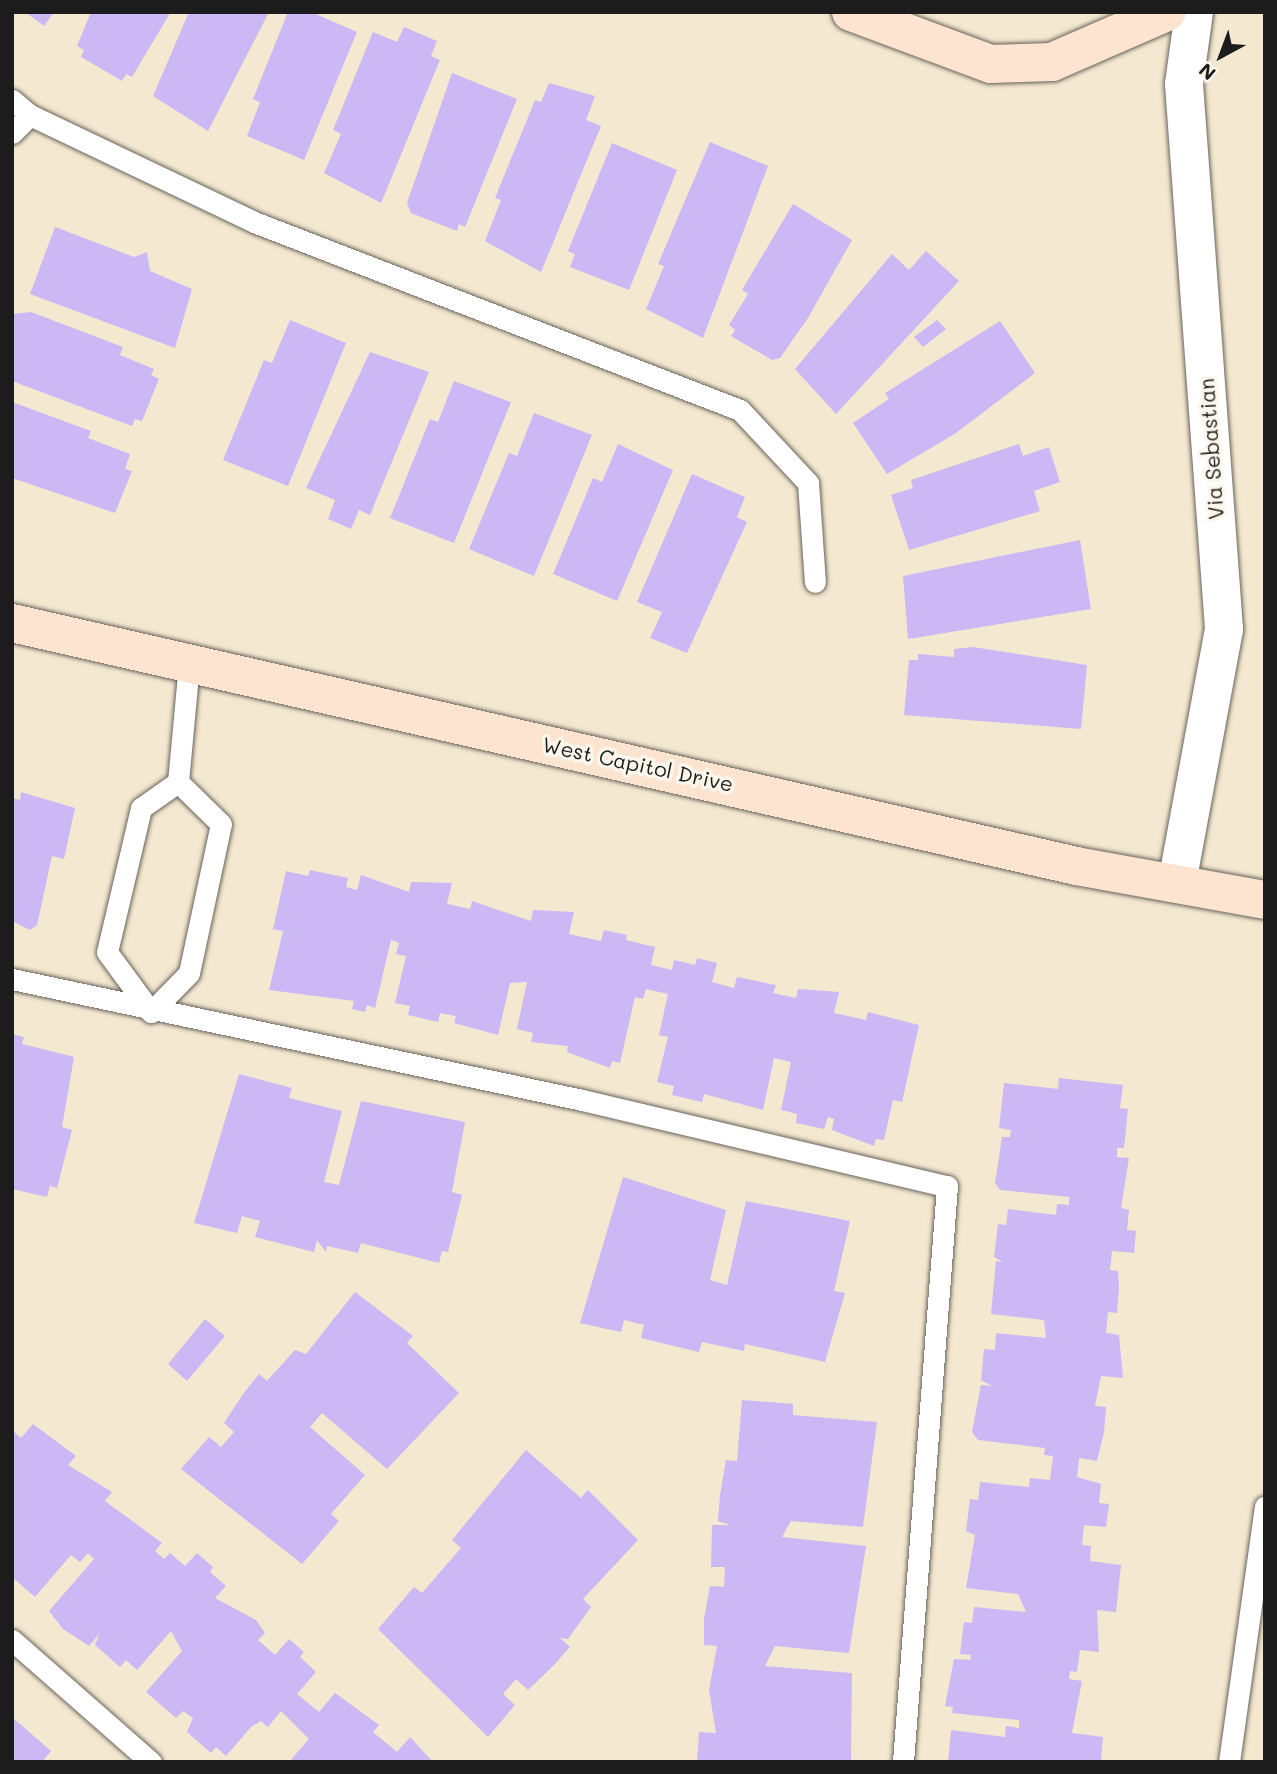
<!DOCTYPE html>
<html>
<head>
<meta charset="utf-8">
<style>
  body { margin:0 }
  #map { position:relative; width:1277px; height:1774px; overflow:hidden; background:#f4e8d0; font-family:Mali,sans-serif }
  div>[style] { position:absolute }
  .building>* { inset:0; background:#cbb8f5 }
  .roads { filter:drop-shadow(0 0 2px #68635b) drop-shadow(0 0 2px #68635b) }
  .lane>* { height:21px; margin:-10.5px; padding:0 10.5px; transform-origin:10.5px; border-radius:10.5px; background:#fff }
  .street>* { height:38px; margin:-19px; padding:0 19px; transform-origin:19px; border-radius:19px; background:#fff }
  .secondary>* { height:38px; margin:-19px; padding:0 19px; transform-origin:19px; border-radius:19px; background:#fde4d1 }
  span { translate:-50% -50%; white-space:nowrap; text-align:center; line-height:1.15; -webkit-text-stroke:7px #fbf7ec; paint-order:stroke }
  .street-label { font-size:21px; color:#1c1c1c }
  .frame { position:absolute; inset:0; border:14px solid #1c1c1c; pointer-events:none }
  .north { position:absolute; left:1186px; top:21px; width:70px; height:70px; -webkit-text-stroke:5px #fbf7ec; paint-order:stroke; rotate:221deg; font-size:19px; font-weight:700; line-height:28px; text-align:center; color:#1c1c1c }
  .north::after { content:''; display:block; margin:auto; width:24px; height:32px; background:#1c1c1c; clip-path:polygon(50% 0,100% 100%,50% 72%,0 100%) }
</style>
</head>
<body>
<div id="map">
  <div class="building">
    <div style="clip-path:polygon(25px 12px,54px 12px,44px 26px)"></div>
    <div style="clip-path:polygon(91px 12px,169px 12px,169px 15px,132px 77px,126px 74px,122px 81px,81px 57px,84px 50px,77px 46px)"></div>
    <div style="clip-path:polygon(189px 12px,269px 12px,208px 131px,153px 96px)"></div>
    <div style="clip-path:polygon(288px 12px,311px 12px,357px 32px,304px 160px,247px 136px,260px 102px,253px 99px)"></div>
    <div style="clip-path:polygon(404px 27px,437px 41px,431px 56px,440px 60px,381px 203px,324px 173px,341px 134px,333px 130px,373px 32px,397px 42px)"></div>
    <div style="clip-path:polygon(452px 73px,517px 99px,465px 227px,459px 224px,457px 231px,411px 213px,407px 203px)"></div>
    <div style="clip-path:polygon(549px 83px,595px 96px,586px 120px,601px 126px,541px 272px,485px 241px,501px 200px,495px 198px,535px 100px,541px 102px)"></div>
    <div style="clip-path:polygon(710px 142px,768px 166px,703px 338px,646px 309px,664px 266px,658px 264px)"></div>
    <div style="clip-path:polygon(612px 143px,677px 170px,629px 290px,570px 267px,575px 254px,568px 251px)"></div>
    <div style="clip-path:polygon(793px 204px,852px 240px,808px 318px,780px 358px,772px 360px,731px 336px,735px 330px,729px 325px,748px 294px,742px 290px)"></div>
    <div style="clip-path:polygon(55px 227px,134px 257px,147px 252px,150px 271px,192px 289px,175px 348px,30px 294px)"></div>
    <div style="clip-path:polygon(926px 251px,959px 281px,836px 414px,795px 369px,892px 254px,909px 270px)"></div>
    <div style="clip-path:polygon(31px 312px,123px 347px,120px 355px,154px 369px,151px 375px,159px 379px,142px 421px,135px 419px,132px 426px,12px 381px,12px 314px)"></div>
    <div style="clip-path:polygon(290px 320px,346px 343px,288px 486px,223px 460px,264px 360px,272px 363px)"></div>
    <div style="clip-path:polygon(937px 320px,946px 329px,923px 347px,914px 337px)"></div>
    <div style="clip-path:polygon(1000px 321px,1035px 373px,956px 433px,887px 474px,853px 423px,889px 399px,885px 393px)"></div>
    <div style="clip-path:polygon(370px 352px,429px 372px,370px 515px,359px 510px,351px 529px,328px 519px,335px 500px,306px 488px)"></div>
    <div style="clip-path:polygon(454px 381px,511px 402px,454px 543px,390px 518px,430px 419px,438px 422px)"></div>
    <div style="clip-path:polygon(12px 402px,91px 431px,88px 438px,130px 454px,125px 469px,132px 471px,115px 513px,12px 478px)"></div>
    <div style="clip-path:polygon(534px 413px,592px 435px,534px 576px,469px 549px,509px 453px,517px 456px)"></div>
    <div style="clip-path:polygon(618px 444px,673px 470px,617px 601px,553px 574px,593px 478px,602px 482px)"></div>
    <div style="clip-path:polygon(1019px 444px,1023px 456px,1049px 447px,1060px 482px,1034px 491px,1040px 511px,909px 550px,891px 495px,913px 488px,911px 480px)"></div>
    <div style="clip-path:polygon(692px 474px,745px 497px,737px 517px,747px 522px,687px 653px,650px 638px,662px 612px,637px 602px)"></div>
    <div style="clip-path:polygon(1080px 540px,1091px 609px,908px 639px,903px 576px)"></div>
    <div style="clip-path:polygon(973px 647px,1087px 665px,1081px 729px,904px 715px,909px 660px,918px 660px,918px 654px,954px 657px,954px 649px)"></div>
    <div style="clip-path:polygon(21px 792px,75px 808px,64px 859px,52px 856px,37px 925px,30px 930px,12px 921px,12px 798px,20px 800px)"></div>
    <div style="clip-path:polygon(310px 870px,348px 878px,346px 887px,357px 890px,361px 875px,409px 892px,411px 882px,452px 883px,447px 904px,470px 909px,472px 901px,531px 921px,533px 910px,574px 912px,569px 934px,601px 941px,604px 930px,627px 935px,626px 940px,655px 947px,651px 965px,672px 970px,674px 960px,695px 965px,697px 958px,717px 963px,712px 982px,734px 988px,737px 977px,776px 985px,773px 993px,796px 998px,798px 989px,839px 992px,834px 1013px,866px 1020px,868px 1012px,919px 1025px,902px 1102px,893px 1100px,884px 1140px,876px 1139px,874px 1146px,832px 1130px,834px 1119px,828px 1117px,824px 1129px,796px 1123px,797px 1114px,781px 1110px,791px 1062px,774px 1058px,763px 1110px,704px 1094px,702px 1102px,672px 1095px,674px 1086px,657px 1082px,668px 1037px,659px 1035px,668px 994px,646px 989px,643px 999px,635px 997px,620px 1063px,612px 1061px,610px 1068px,567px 1052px,568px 1046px,531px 1042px,533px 1033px,517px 1029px,527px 982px,510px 983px,498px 1035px,454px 1023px,456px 1016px,440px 1013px,438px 1022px,408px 1015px,410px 1006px,395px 1003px,406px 956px,396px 954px,399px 943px,391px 940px,375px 1008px,367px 1005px,365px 1012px,352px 1009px,354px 1001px,269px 990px,283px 931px,273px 929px,286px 871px,308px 876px)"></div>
    <div style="clip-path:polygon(12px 1034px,24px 1037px,22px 1044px,74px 1057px,62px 1127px,72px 1130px,57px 1188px,50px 1186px,47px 1197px,12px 1189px)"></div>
    <div style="clip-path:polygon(239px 1074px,292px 1088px,289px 1098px,342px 1111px,324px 1182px,339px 1185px,361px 1101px,465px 1122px,452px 1192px,462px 1195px,448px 1252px,442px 1251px,439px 1263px,361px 1243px,358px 1253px,327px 1246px,326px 1252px,317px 1240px,314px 1252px,255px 1237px,260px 1221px,242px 1216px,237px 1233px,194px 1223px)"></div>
    <div style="clip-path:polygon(1059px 1078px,1123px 1085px,1120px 1108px,1128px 1109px,1124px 1148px,1117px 1148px,1117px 1157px,1129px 1158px,1121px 1208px,1129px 1210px,1127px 1230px,1136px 1231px,1134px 1253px,1112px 1251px,1110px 1270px,1118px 1271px,1119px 1288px,1117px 1313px,1108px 1312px,1106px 1333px,1119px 1335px,1123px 1378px,1101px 1376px,1095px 1406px,1106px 1407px,1104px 1432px,1097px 1461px,1079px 1458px,1077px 1477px,1101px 1484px,1099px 1503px,1109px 1504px,1106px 1527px,1084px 1525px,1082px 1545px,1091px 1546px,1090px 1561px,1121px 1565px,1116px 1612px,1097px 1610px,1099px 1652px,1080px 1650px,1077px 1672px,1070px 1671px,1069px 1679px,1082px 1681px,1072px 1733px,1103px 1737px,1101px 1761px,948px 1762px,951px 1730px,1005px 1737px,1006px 1726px,1019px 1728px,1019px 1720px,952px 1713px,953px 1707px,945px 1706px,954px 1659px,970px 1660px,971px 1655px,960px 1654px,964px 1622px,972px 1623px,974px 1607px,1026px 1612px,1018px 1594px,966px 1588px,975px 1535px,966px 1531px,970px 1499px,978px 1500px,980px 1482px,1029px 1487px,1030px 1478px,1050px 1480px,1053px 1456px,1044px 1455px,1045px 1448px,978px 1440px,972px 1432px,981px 1385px,992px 1386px,981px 1380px,984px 1349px,995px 1350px,996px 1333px,1046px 1338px,1044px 1320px,991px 1314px,996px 1261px,1003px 1262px,994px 1257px,998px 1224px,1006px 1225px,1008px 1209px,1056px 1215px,1057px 1204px,1069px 1205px,1069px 1197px,1000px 1190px,995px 1183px,1002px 1137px,1010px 1137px,1011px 1130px,999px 1128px,1004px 1083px,1058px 1089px)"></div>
    <div style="clip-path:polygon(623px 1177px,726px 1210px,710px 1280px,727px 1285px,746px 1201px,850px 1221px,834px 1291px,845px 1293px,825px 1362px,745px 1344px,744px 1351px,702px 1342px,699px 1352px,641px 1338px,644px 1325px,624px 1320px,621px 1332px,580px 1323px)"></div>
    <div style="clip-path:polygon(355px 1292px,413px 1336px,407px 1343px,459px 1393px,387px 1469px,322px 1413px,310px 1427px,365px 1475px,331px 1514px,339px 1521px,302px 1564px,181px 1469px,209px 1437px,221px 1447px,234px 1432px,224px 1423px,243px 1394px,259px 1374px,267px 1381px,295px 1350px,306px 1354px)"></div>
    <div style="clip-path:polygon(205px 1319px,225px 1336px,187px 1381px,168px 1364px)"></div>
    <div style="clip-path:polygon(742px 1400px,793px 1404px,793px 1415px,877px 1422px,863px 1527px,791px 1521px,782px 1537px,866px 1546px,849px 1653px,775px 1646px,765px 1666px,852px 1673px,851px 1762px,697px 1762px,699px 1732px,716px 1733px,709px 1690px,717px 1646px,704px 1645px,704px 1619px,710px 1586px,724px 1587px,725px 1567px,711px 1567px,712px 1525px,730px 1525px,718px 1521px,720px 1495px,726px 1460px,737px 1461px)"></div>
    <div style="clip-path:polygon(33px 1424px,76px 1456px,68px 1465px,112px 1492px,105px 1501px,162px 1543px,155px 1551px,164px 1559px,170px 1553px,185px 1566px,197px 1553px,213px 1567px,210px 1572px,226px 1586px,215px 1598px,256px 1620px,265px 1633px,258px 1640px,275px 1655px,289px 1639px,304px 1652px,300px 1657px,316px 1672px,297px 1694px,319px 1712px,335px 1693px,379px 1725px,373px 1732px,397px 1752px,410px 1737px,433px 1762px,289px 1762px,309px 1739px,281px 1711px,268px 1727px,261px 1721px,251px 1727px,226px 1756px,216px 1747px,211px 1753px,187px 1732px,193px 1718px,183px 1711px,176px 1718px,146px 1692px,182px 1651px,171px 1631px,137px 1670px,126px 1660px,120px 1667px,95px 1645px,99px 1634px,89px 1646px,63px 1629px,49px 1611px,94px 1559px,88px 1553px,80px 1562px,71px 1555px,35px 1597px,12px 1577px,12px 1430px,21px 1438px)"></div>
    <div style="clip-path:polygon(526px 1450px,581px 1498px,588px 1490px,638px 1540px,583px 1599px,591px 1607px,568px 1639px,560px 1638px,570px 1647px,553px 1666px,528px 1690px,516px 1679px,503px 1694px,515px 1705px,488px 1737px,378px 1629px,414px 1587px,422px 1593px,461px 1548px,452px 1540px)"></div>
    <div style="clip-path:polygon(12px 1717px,51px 1751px,42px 1762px,12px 1762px)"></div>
  </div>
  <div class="roads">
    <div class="lane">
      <div style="left:12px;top:100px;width:23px;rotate:40deg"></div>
      <div style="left:30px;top:115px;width:248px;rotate:25.5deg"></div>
      <div style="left:254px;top:222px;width:521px;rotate:21.15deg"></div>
      <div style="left:740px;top:410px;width:100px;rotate:47deg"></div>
      <div style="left:808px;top:483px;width:99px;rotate:86deg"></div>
      <div style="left:12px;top:133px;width:25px;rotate:-45deg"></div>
      <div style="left:12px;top:979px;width:583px;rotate:11.98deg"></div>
      <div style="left:582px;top:1100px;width:375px;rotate:13.3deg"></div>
      <div style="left:947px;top:1186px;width:578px;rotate:94.37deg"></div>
      <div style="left:151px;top:1012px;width:74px;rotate:-126.3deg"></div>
      <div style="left:107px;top:952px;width:148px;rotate:-76.7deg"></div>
      <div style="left:141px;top:808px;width:45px;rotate:-35.1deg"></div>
      <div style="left:178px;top:782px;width:119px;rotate:-84.7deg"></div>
      <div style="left:151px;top:1012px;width:54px;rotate:-45.7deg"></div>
      <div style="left:189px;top:973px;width:152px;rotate:-77.9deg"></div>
      <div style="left:221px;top:824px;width:60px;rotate:-135.7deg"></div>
      <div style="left:12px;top:1640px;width:185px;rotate:41.3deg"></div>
      <div style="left:1229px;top:1762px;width:258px;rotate:-82deg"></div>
    </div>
    <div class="street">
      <div style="left:1177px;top:883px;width:258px;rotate:-79.5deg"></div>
      <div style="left:1224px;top:629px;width:546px;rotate:-94.2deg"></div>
      <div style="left:1184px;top:84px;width:73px;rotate:-82.1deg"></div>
    </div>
    <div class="secondary">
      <div style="left:851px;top:12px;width:149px;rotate:20.4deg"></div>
      <div style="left:991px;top:64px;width:61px;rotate:-1.9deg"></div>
      <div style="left:1052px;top:62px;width:125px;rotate:-23.5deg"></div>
      <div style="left:12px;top:623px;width:1091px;rotate:12.86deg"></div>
      <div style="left:1076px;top:866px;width:192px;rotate:10.2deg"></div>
    </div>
  </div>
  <div class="street-label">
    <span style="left:1211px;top:449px;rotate:-94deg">Via Sebastian</span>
    <span style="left:638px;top:764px;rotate:12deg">West Capitol Drive</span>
  </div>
  <div class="frame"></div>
  <div class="north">N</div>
</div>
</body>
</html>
